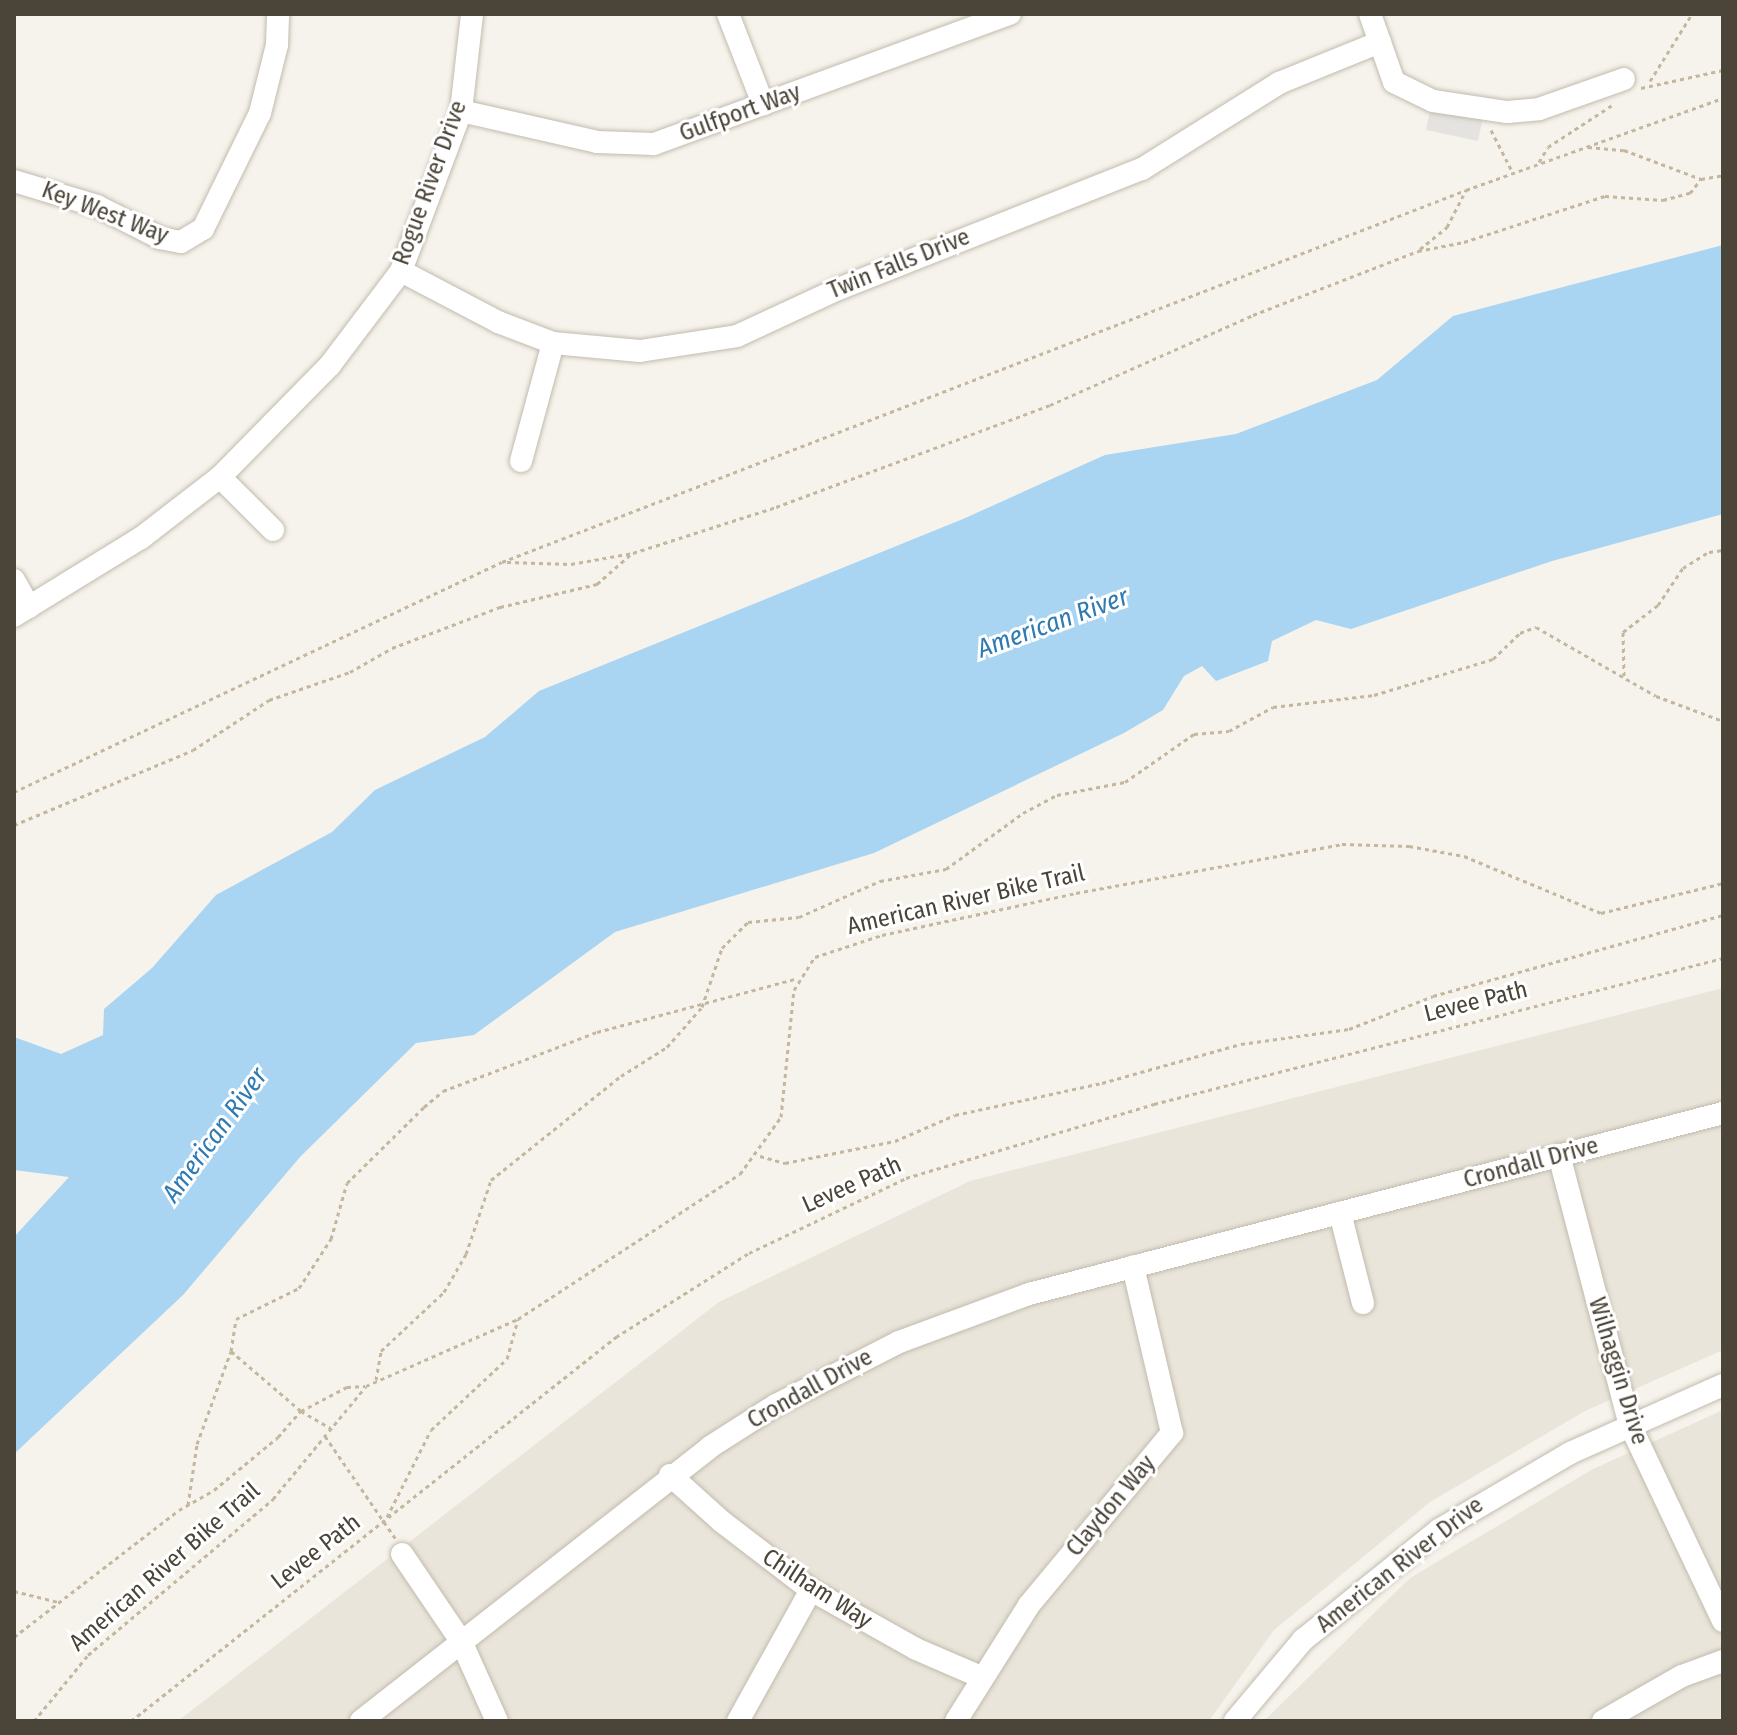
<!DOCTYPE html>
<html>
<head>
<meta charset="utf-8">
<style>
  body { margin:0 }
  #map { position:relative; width:1737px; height:1735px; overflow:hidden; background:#f6f3ec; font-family:"Fira Sans Condensed",sans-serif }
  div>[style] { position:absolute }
  .residential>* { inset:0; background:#eae5da }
  .parking>* { inset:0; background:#e5e3e0 }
  .water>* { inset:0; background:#a9d4f2 }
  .path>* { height:3px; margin-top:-1.5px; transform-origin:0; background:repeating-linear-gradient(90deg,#c4b79f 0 4px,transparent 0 8px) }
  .roads { filter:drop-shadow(0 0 2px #c2bbae) drop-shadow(0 0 2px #c2bbae) }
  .minor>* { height:22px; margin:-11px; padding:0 11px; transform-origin:11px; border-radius:11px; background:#fff }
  span { translate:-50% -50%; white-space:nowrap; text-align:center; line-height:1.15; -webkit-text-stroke:6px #fff; paint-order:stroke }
  .street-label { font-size:24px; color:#4b4439 }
  .water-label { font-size:26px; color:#2e7ab2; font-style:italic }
  .frame { position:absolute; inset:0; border:16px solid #4b4439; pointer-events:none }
</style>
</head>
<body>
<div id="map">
  <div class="residential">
    <div style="clip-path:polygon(1723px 988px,1723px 1350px,1585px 1411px,1430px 1502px,1274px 1630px,1209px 1721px,178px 1721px,719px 1302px,970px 1181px)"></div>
    <div style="clip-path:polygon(1723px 1410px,1723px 1721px,1264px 1721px,1410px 1578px,1593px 1469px)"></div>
  </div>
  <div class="parking">
    <div style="clip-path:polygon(1431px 106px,1483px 117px,1478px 141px,1426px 130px)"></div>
  </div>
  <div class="water">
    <div style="clip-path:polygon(1723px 245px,1723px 514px,1552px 561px,1351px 629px,1316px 620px,1272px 641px,1268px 661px,1216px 681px,1202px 666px,1184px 676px,1163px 710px,1124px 733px,874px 853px,615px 932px,474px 1035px,416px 1043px,300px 1157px,183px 1295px,14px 1454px,14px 1237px,69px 1177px,14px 1170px,14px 1037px,61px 1054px,103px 1035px,104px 1009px,152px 968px,216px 895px,332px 832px,375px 790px,485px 737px,539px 691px,963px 519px,1105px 455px,1236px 434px,1377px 380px,1453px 316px)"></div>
  </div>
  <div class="path">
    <div style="left:1650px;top:81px;width:79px;rotate:-57.9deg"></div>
    <div style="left:1641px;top:88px;width:84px;rotate:-12.4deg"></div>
    <div style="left:1491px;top:130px;width:48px;rotate:62.9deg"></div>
    <div style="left:1588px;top:147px;width:36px;rotate:5deg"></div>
    <div style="left:1624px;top:150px;width:82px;rotate:20.6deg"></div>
    <div style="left:1701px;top:179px;width:22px;rotate:-10deg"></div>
    <div style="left:1539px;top:162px;width:17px;rotate:-59deg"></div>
    <div style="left:1548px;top:147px;width:79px;rotate:-33.1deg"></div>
    <div style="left:1420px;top:249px;width:35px;rotate:-39deg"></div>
    <div style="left:1447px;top:227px;width:42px;rotate:-62.8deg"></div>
    <div style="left:507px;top:562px;width:64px;rotate:1.8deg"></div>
    <div style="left:571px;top:564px;width:63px;rotate:-10.1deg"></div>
    <div style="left:633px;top:553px;width:150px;rotate:-17.8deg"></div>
    <div style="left:776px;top:507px;width:292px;rotate:-20.4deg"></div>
    <div style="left:1050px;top:405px;width:222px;rotate:-23.9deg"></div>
    <div style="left:1253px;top:315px;width:177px;rotate:-21.2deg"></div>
    <div style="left:1418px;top:251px;width:47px;rotate:-11.1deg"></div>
    <div style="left:1464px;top:242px;width:148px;rotate:-18.1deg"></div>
    <div style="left:1605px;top:196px;width:58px;rotate:3.9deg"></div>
    <div style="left:1663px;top:200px;width:28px;rotate:-15deg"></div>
    <div style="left:1690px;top:193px;width:18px;rotate:-52deg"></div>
    <div style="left:1624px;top:676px;width:44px;rotate:-91.3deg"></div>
    <div style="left:1623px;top:632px;width:44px;rotate:-37.6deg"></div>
    <div style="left:1658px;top:605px;width:45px;rotate:-56deg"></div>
    <div style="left:1683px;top:568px;width:31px;rotate:-32deg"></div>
    <div style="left:1709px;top:552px;width:14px;rotate:-8deg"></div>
    <div style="left:14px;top:792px;width:539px;rotate:-25.24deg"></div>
    <div style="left:502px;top:562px;width:1033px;rotate:-21.1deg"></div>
    <div style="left:1466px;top:190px;width:273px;rotate:-19.7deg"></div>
    <div style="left:14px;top:825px;width:194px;rotate:-22.7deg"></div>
    <div style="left:193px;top:750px;width:91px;rotate:-33.3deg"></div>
    <div style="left:269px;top:700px;width:86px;rotate:-19.1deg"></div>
    <div style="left:350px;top:672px;width:48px;rotate:-29.7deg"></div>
    <div style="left:392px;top:648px;width:116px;rotate:-20.8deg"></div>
    <div style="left:500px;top:607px;width:100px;rotate:-13.3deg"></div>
    <div style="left:597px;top:584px;width:44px;rotate:-41.3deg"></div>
    <div style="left:760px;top:1156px;width:26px;rotate:16deg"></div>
    <div style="left:785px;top:1163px;width:112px;rotate:-11.3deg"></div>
    <div style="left:895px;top:1141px;width:65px;rotate:-23.4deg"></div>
    <div style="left:955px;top:1115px;width:150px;rotate:-12.3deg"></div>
    <div style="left:1102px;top:1083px;width:144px;rotate:-15.7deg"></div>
    <div style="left:1241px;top:1044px;width:109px;rotate:-7.9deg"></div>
    <div style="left:1349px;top:1029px;width:90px;rotate:-21.4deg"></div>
    <div style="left:1433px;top:996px;width:301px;rotate:-15.6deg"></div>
    <div style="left:231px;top:1351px;width:92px;rotate:40.6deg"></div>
    <div style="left:301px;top:1411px;width:34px;rotate:30deg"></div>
    <div style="left:376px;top:1380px;width:29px;rotate:-80deg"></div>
    <div style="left:381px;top:1351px;width:86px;rotate:-43.1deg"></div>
    <div style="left:444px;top:1292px;width:44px;rotate:-59.9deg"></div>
    <div style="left:466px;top:1254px;width:78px;rotate:-71.3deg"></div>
    <div style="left:491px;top:1180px;width:166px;rotate:-38.7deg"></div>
    <div style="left:621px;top:1076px;width:54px;rotate:-32.2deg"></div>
    <div style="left:667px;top:1047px;width:53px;rotate:-48.8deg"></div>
    <div style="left:702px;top:1007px;width:62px;rotate:-71.3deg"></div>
    <div style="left:722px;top:948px;width:37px;rotate:-45deg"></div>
    <div style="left:748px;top:922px;width:51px;rotate:-5.6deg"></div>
    <div style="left:799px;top:917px;width:89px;rotate:-24deg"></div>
    <div style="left:880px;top:881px;width:67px;rotate:-10.3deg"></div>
    <div style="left:946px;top:869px;width:95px;rotate:-36deg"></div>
    <div style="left:1023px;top:813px;width:38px;rotate:-28deg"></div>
    <div style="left:1057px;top:795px;width:69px;rotate:-10.8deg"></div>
    <div style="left:1125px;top:782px;width:84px;rotate:-34.8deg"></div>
    <div style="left:1194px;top:734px;width:35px;rotate:-5deg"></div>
    <div style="left:1229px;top:731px;width:50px;rotate:-28.6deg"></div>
    <div style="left:1273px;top:707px;width:102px;rotate:-6.8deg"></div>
    <div style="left:1374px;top:695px;width:124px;rotate:-16.8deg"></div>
    <div style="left:1493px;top:659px;width:37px;rotate:-44deg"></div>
    <div style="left:1520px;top:633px;width:17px;rotate:-21deg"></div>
    <div style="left:1536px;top:627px;width:138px;rotate:29.9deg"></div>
    <div style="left:1656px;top:696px;width:72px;rotate:20.5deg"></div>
    <div style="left:325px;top:1436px;width:124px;rotate:55.5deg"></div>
    <div style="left:188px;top:1505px;width:62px;rotate:-81.6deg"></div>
    <div style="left:197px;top:1444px;width:99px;rotate:-69.9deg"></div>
    <div style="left:231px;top:1351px;width:32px;rotate:-81deg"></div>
    <div style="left:236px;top:1319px;width:70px;rotate:-26.2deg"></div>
    <div style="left:299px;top:1288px;width:59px;rotate:-56.9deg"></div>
    <div style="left:331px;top:1239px;width:58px;rotate:-74.1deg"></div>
    <div style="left:347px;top:1183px;width:108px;rotate:-44.6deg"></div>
    <div style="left:424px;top:1107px;width:25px;rotate:-40deg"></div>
    <div style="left:443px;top:1091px;width:165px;rotate:-21deg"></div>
    <div style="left:597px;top:1032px;width:208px;rotate:-15deg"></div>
    <div style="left:387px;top:1517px;width:97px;rotate:-63.2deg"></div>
    <div style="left:431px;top:1430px;width:104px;rotate:-43.1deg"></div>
    <div style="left:507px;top:1359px;width:41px;rotate:-74.6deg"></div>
    <div style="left:14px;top:1591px;width:45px;rotate:14deg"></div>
    <div style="left:14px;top:1637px;width:208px;rotate:-37.6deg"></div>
    <div style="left:179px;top:1510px;width:40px;rotate:-29.7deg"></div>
    <div style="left:214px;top:1490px;width:83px;rotate:-39.6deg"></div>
    <div style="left:278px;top:1437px;width:35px;rotate:-49deg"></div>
    <div style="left:301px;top:1411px;width:52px;rotate:-27.6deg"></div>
    <div style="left:347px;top:1387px;width:18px;rotate:-3deg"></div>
    <div style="left:34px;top:1721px;width:85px;rotate:-50.7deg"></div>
    <div style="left:88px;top:1655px;width:242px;rotate:-40.1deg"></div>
    <div style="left:273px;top:1499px;width:146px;rotate:-50.5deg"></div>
    <div style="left:366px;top:1386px;width:166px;rotate:-23.8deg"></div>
    <div style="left:518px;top:1319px;width:265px;rotate:-33.2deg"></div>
    <div style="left:740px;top:1174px;width:70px;rotate:-54.3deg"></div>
    <div style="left:781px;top:1117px;width:128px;rotate:-84.2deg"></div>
    <div style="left:794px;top:990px;width:39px;rotate:-58deg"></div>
    <div style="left:815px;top:957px;width:71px;rotate:-18.2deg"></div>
    <div style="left:882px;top:935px;width:198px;rotate:-12.2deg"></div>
    <div style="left:1076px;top:893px;width:270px;rotate:-10.4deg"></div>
    <div style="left:1342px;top:844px;width:67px;rotate:1.7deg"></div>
    <div style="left:1409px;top:846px;width:56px;rotate:10.3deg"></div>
    <div style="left:1464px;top:856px;width:148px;rotate:22.6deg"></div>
    <div style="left:1601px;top:913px;width:126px;rotate:-13.8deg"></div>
    <div style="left:131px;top:1721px;width:619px;rotate:-38.37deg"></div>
    <div style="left:616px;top:1337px;width:157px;rotate:-32.3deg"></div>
    <div style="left:749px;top:1253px;width:174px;rotate:-25.5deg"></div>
    <div style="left:906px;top:1178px;width:259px;rotate:-16.6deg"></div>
    <div style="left:1154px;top:1104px;width:587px;rotate:-14.39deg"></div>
  </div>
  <div class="roads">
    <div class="minor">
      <div style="left:728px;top:14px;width:97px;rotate:68.7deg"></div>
      <div style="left:1370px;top:14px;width:72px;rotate:70.6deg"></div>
      <div style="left:1394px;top:82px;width:43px;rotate:26deg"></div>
      <div style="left:1433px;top:101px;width:75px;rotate:8.5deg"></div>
      <div style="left:1507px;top:112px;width:32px;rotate:-5deg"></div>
      <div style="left:1539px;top:109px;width:90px;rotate:-19.4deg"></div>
      <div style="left:461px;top:111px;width:139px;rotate:12.8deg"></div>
      <div style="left:597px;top:142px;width:57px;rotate:2deg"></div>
      <div style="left:654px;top:144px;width:379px;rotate:-20.1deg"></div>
      <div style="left:14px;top:181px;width:87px;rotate:16.8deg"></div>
      <div style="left:97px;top:206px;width:71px;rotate:26.9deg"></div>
      <div style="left:160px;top:238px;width:21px;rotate:11deg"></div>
      <div style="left:181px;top:242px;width:26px;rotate:-31deg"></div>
      <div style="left:203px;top:229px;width:129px;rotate:-63.8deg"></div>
      <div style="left:260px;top:113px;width:70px;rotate:-76deg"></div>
      <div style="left:277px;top:45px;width:31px;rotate:-88deg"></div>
      <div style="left:401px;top:271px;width:110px;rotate:27.7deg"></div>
      <div style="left:498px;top:322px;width:59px;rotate:20.9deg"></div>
      <div style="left:553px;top:343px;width:87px;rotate:5.3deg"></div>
      <div style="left:640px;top:351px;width:98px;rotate:-8.8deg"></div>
      <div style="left:737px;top:336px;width:109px;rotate:-24.9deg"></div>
      <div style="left:836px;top:290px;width:329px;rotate:-21.6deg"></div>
      <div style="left:1142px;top:169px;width:162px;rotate:-32.1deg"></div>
      <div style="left:1279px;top:83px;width:109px;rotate:-22.1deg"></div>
      <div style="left:521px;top:461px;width:122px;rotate:-74.8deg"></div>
      <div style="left:220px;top:477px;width:75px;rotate:45deg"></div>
      <div style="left:14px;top:580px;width:31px;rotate:61deg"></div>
      <div style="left:14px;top:616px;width:149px;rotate:-31.6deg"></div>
      <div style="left:141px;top:538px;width:100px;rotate:-37.7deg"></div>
      <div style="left:220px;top:477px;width:157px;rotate:-45.5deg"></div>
      <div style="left:330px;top:365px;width:118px;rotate:-52.9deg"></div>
      <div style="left:401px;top:271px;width:171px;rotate:-69.4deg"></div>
      <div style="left:461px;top:111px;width:98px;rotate:-83.5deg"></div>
      <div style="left:1559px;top:1155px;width:279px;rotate:75.3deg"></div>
      <div style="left:1630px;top:1425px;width:217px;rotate:64.6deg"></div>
      <div style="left:1340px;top:1213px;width:93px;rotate:75.7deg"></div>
      <div style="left:670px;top:1475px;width:69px;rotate:42deg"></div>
      <div style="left:721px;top:1521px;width:113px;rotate:37.5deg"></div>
      <div style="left:811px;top:1590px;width:120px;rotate:29.3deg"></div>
      <div style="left:916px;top:1649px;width:71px;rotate:23.3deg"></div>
      <div style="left:402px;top:1554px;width:105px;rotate:55.9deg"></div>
      <div style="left:461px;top:1641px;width:88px;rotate:65.8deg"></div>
      <div style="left:361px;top:1721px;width:444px;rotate:-38.1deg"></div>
      <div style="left:710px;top:1447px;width:78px;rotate:-32.5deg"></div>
      <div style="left:776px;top:1405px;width:138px;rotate:-27.1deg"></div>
      <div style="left:899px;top:1342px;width:139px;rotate:-20.3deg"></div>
      <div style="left:1029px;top:1294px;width:717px;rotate:-14.62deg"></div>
      <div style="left:738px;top:1721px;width:150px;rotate:-60.9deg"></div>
      <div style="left:956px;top:1721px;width:137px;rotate:-57.8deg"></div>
      <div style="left:1029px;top:1605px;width:224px;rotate:-50.3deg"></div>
      <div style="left:1172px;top:1433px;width:171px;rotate:-103.2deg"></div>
      <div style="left:1235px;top:1721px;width:106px;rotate:-50deg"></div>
      <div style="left:1303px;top:1640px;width:175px;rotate:-39deg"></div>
      <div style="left:1439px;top:1530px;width:152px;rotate:-30.4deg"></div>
      <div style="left:1570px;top:1453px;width:167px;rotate:-24deg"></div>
      <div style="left:1603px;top:1721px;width:91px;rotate:-29.7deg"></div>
      <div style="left:1682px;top:1676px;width:44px;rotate:-20.1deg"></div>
    </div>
  </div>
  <div class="street-label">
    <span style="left:740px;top:113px;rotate:-20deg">Gulfport Way</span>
    <span style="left:430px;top:183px;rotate:-70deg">Rogue River Drive</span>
    <span style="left:105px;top:213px;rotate:21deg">Key West Way</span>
    <span style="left:899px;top:264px;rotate:-22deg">Twin Falls Drive</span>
    <span style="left:966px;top:900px;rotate:-13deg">American River Bike Trail</span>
    <span style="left:1476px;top:1002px;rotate:-14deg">Levee Path</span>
    <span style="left:1531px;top:1163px;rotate:-15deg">Crondall Drive</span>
    <span style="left:852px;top:1185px;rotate:-24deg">Levee Path</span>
    <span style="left:1618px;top:1371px;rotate:73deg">Wilhaggin Drive</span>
    <span style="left:810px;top:1389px;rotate:-29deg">Crondall Drive</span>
    <span style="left:1111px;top:1506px;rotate:-50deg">Claydon Way</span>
    <span style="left:316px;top:1552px;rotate:-38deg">Levee Path</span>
    <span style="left:1400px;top:1565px;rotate:-38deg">American River Drive</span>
    <span style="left:165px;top:1567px;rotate:-41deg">American River Bike Trail</span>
    <span style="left:817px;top:1589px;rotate:33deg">Chilham Way</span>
  </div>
  <div class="water-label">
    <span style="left:1053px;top:623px;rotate:-20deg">American River</span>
    <span style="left:215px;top:1135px;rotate:-54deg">American River</span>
  </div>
  <div class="frame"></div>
</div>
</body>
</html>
